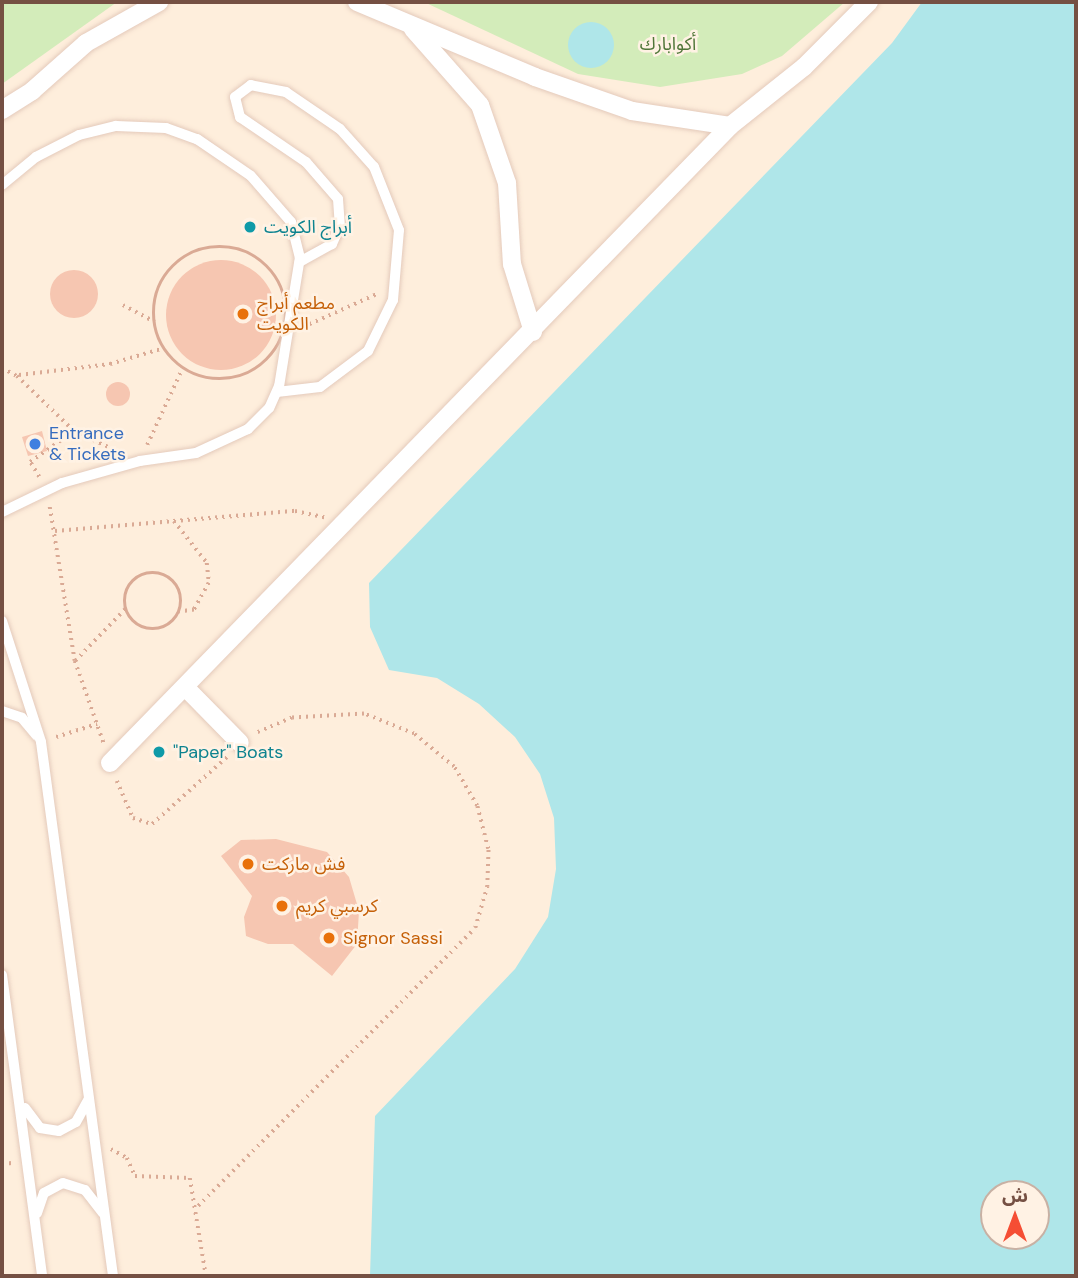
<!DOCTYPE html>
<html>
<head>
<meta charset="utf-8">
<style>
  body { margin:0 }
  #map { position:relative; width:1078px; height:1278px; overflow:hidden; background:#feeedc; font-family:"DM Sans","Noto Sans Arabic",sans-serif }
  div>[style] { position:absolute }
  .green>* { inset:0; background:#d3ecba }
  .water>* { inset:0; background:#afe6e9 }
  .round { border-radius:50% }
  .building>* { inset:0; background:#f6c6b1 }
  .path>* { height:3.5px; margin-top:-1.75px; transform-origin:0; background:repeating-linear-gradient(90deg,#daaa95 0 2px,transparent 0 7px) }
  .path>.ring { margin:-1.75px; padding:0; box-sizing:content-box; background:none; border:3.5px solid #daaa95; border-radius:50% }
  .roads { filter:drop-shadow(0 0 2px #e4cabb) drop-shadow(0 0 2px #e4cabb) }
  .service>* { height:10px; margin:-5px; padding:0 5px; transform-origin:5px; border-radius:5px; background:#fff }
  .pedestrian>* { height:18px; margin:-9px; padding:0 9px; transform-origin:9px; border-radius:9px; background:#fff }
  .dots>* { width:19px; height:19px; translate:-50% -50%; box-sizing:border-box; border:4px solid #fff2e4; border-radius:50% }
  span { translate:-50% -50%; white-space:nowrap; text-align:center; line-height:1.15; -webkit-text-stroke:5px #fff2e4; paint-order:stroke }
  .park-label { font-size:18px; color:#507638 }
  .culture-label { font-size:18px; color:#0d838f }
  .left { translate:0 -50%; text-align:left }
  .food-label { font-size:18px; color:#c56008 }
  .shop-label { font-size:18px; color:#366cbe }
  .frame { position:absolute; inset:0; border:4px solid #755043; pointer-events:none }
  .north { position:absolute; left:980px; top:1180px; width:70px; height:70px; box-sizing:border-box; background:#fff2e4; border:2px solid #c8b1a4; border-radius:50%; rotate:0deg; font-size:19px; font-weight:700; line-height:28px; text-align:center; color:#755043 }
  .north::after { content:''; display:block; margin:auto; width:24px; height:32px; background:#f54e34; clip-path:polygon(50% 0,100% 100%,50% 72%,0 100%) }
</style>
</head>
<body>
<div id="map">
  <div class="green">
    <div style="clip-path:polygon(2px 2px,117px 2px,2px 84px)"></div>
    <div style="clip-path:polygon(424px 2px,845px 2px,782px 56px,742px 74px,660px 87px,578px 74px)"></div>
  </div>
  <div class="water">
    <div style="clip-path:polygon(evenodd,922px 2px,1076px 2px,1076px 1276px,370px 1276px,375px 1116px,515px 969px,548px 917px,556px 869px,554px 818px,540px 774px,515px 737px,479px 704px,437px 678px,389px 670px,370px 627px,369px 583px,892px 43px,922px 2px,994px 1194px,1036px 1194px,1036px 1236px,994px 1236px,994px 1194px)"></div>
    <div class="round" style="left:568px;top:22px;width:46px;height:46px"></div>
  </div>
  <div class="building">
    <div class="round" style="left:166px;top:260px;width:110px;height:110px"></div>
    <div class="round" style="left:50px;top:270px;width:48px;height:48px"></div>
    <div class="round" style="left:106px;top:382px;width:24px;height:24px"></div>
    <div style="clip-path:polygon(42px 431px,47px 451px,28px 456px,22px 437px)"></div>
    <div style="clip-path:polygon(276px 839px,327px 852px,349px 877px,359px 911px,357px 944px,332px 976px,293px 944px,268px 944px,246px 936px,244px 917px,252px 896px,221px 856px,241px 840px)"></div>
  </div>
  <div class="path">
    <div class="ring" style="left:154px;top:247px;width:128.5px;height:128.5px"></div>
    <div style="left:123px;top:305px;width:36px;rotate:28deg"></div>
    <div style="left:303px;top:327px;width:83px;rotate:-24.1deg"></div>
    <div style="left:2px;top:368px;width:17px;rotate:28deg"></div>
    <div style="left:17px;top:376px;width:79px;rotate:44deg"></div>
    <div style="left:74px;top:431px;width:47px;rotate:24.9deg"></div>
    <div style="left:19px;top:375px;width:92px;rotate:-6.9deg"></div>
    <div style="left:110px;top:364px;width:56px;rotate:-16.5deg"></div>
    <div style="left:147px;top:445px;width:86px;rotate:-65.2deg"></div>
    <div style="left:39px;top:477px;width:17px;rotate:-121deg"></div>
    <div style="left:30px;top:462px;width:54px;rotate:-35.2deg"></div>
    <div style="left:50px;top:507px;width:156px;rotate:80.8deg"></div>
    <div style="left:75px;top:661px;width:88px;rotate:70.7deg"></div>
    <div style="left:174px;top:521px;width:53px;rotate:51.8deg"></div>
    <div style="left:207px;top:563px;width:20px;rotate:84deg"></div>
    <div style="left:209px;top:583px;width:31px;rotate:119deg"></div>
    <div style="left:194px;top:610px;width:15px;rotate:172deg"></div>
    <div style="left:55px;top:531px;width:241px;rotate:-4.8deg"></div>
    <div style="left:295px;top:511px;width:30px;rotate:12deg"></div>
    <div class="ring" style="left:125px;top:573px;width:52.5px;height:52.5px"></div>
    <div style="left:75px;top:661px;width:74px;rotate:-46.1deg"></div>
    <div style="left:56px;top:737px;width:43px;rotate:-17.6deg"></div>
    <div style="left:117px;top:781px;width:40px;rotate:66.6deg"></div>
    <div style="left:133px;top:818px;width:20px;rotate:18deg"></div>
    <div style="left:152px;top:824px;width:102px;rotate:-41.8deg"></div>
    <div style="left:111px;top:1149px;width:18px;rotate:29deg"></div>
    <div style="left:127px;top:1158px;width:20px;rotate:66deg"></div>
    <div style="left:135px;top:1176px;width:55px;rotate:2.1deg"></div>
    <div style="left:190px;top:1178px;width:99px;rotate:80.7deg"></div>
    <div style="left:2px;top:1164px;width:10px;rotate:-6deg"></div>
    <div style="left:198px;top:1206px;width:392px;rotate:-45.1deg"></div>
    <div style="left:475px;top:928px;width:43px;rotate:-73.7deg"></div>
    <div style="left:487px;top:887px;width:38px;rotate:-88deg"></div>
    <div style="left:488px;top:849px;width:44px;rotate:-104.3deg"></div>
    <div style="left:477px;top:806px;width:45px;rotate:-120.5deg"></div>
    <div style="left:454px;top:767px;width:52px;rotate:-140.5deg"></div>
    <div style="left:414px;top:734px;width:54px;rotate:-158.2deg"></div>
    <div style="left:364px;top:714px;width:72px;rotate:176.8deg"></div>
    <div style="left:292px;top:718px;width:39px;rotate:157deg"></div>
  </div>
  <div class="roads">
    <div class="service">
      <div style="left:2px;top:185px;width:44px;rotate:-39.5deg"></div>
      <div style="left:36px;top:157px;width:48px;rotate:-27.1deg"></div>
      <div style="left:79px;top:135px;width:38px;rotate:-14deg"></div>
      <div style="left:116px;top:126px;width:50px;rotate:2.3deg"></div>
      <div style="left:166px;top:128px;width:33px;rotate:20deg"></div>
      <div style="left:197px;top:139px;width:65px;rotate:34.4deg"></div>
      <div style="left:251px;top:176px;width:61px;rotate:49deg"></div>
      <div style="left:291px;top:222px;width:36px;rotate:76deg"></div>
      <div style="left:300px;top:257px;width:131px;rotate:99.2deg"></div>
      <div style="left:279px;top:386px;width:24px;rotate:114deg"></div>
      <div style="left:269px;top:408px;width:30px;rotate:135deg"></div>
      <div style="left:248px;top:429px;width:57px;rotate:155.2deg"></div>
      <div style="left:196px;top:453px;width:57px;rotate:171.9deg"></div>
      <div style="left:140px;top:461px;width:81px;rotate:164.2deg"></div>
      <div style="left:62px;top:483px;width:67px;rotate:154.2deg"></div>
      <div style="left:277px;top:392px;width:43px;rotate:-6.6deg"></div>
      <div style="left:320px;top:387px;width:60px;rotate:-36.9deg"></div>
      <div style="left:368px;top:351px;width:57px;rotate:-63.9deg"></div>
      <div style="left:393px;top:300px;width:70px;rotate:-85.1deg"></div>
      <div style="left:399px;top:230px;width:68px;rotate:-111.6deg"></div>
      <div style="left:374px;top:167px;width:51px;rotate:-131.8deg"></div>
      <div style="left:340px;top:129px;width:65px;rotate:-145.6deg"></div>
      <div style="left:286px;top:92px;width:36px;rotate:-169deg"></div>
      <div style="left:251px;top:85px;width:20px;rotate:143deg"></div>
      <div style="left:235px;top:97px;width:21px;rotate:76deg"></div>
      <div style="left:240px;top:117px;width:80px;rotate:34.3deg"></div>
      <div style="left:306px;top:162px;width:49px;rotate:49.1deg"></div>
      <div style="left:338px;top:199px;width:27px;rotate:86deg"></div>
      <div style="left:340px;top:226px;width:20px;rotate:114deg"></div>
      <div style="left:332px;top:244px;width:37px;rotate:151deg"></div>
      <div style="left:2px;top:621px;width:127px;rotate:72.1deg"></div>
      <div style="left:41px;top:742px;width:539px;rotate:82.32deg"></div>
      <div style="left:2px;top:711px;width:21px;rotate:19deg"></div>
      <div style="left:22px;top:718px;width:23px;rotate:50deg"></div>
      <div style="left:2px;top:975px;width:304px;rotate:82.4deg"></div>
      <div style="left:25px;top:1108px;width:25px;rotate:53deg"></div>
      <div style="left:40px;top:1128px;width:19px;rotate:9deg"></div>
      <div style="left:59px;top:1131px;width:19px;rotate:-28deg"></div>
      <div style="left:76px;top:1122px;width:26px;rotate:-61deg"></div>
      <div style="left:37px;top:1213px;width:21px;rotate:-71deg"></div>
      <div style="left:44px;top:1193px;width:21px;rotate:-28deg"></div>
      <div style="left:63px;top:1183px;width:23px;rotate:18deg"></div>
      <div style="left:85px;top:1190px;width:29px;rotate:52deg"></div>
    </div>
    <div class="pedestrian">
      <div style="left:357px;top:2px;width:193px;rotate:22.8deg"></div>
      <div style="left:535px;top:77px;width:103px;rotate:19.3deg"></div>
      <div style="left:632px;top:111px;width:99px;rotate:8.7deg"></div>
      <div style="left:413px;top:29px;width:101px;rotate:48.6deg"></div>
      <div style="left:480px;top:105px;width:83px;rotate:70.9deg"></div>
      <div style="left:507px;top:183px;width:81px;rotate:86.5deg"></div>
      <div style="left:512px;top:264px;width:71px;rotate:72.8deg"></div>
      <div style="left:2px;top:110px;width:36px;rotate:-32deg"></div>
      <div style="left:32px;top:91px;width:72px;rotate:-41.6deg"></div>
      <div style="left:86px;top:43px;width:84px;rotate:-29.3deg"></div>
      <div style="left:185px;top:687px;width:78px;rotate:45.5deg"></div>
      <div style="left:110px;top:763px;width:889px;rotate:-45.77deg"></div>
      <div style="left:730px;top:126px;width:95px;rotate:-38.6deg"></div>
      <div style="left:804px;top:67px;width:92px;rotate:-45deg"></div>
    </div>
  </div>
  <div class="dots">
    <div style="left:250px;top:227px;background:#0f9aa8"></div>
    <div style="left:243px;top:314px;background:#e8710a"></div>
    <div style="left:35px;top:444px;background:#3f7fe0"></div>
    <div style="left:159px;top:752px;background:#0f9aa8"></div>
    <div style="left:248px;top:864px;background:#e8710a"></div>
    <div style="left:282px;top:906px;background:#e8710a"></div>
    <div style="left:329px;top:938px;background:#e8710a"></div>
  </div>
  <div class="park-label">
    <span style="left:668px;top:44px">أكوابارك</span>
  </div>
  <div class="culture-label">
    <span class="left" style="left:264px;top:227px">أبراج الكويت</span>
    <span class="left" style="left:173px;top:752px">"Paper" Boats</span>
  </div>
  <div class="food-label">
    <span class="left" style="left:257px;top:314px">مطعم أبراج<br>الكويت</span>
    <span class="left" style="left:262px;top:864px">فش ماركت</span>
    <span class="left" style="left:296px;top:906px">كرسبي كريم</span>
    <span class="left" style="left:343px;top:938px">Signor Sassi</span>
  </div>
  <div class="shop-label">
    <span class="left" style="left:49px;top:444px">Entrance<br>&amp; Tickets</span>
  </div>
  <div class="frame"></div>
  <div class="north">ش</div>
</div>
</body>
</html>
